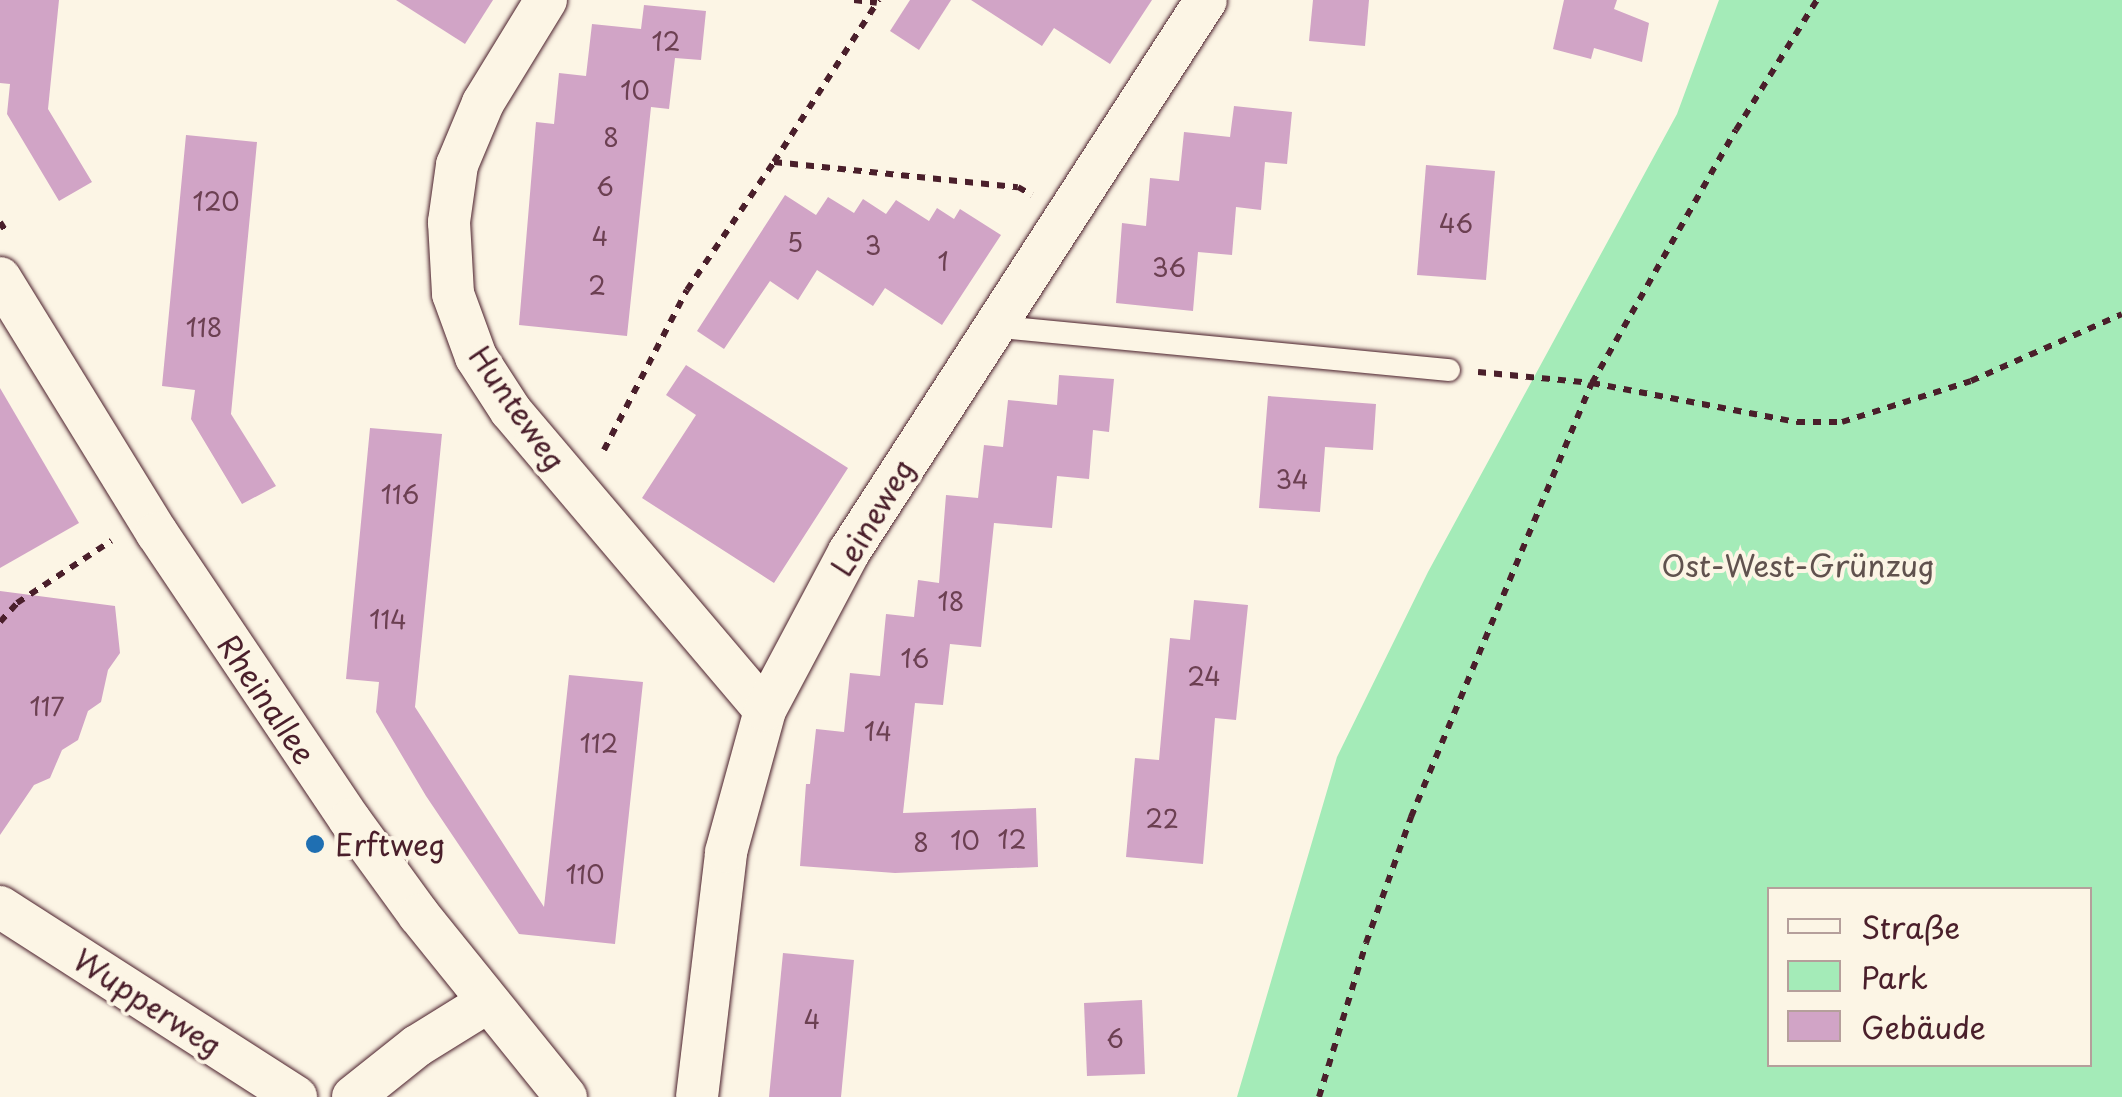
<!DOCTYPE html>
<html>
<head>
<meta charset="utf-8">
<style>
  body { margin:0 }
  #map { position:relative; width:2122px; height:1097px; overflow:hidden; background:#fcf5e5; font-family:"Playpen Sans",sans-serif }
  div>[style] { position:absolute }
  .green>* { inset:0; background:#a4ebb8 }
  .building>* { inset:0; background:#d1a4c6 }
  .path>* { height:6px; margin-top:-3px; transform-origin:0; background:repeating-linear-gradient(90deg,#4a1f2b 0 8px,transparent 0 16px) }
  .roads { filter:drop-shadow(0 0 2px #4a1f2b) drop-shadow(0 0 2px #4a1f2b) }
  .lane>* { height:22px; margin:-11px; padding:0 11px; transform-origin:11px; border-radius:11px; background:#fcf5e5 }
  .street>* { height:42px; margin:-21px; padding:0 21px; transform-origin:21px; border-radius:21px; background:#fcf5e5 }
  .dots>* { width:28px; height:28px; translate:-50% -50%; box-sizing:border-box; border:5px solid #fcf5e5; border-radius:50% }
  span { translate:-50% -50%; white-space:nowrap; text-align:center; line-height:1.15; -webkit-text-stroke:8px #fcf5e5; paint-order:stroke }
  .number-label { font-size:25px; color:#6c4052 }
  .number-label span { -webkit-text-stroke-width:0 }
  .street-label { font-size:30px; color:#4a1f2b }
  .park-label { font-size:30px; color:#60524e }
  .poi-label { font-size:30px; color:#4a1f2b }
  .left { translate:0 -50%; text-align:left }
  .legend { position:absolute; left:1767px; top:887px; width:325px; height:180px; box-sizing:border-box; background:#fcf5e5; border:2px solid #b59f9b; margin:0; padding:12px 18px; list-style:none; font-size:30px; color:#4a1f2b }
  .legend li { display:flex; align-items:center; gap:20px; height:50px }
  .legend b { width:50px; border:2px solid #b59f9b }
</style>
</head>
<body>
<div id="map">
  <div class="green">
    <div style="clip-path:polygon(evenodd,1719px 0,2122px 0,2122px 1097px,1237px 1097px,1337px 757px,1428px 572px,1677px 114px,1719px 0,1770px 890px,2090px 890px,2090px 1064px,1770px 1064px,1770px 890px)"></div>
  </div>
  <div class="building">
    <div style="clip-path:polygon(0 0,59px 0,48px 109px,92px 182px,59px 201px,7px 114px,10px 84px,0 83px)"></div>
    <div style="clip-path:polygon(396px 0,493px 0,465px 44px)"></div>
    <div style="clip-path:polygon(910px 0,951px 0,919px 50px,890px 31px)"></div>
    <div style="clip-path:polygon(971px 0,1152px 0,1110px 64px,1054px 28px,1042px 46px)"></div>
    <div style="clip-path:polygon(1313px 0,1369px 0,1365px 46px,1309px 41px)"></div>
    <div style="clip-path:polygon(1564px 0,1617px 0,1614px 9px,1649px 23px,1642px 62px,1594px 48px,1591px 59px,1553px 49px)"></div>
    <div style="clip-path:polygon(644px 5px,706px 11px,701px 60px,675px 58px,669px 109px,651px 107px,627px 336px,519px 325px,536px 122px,554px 124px,559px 73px,586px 76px,592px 24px,641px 29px)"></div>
    <div style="clip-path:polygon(1234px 106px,1292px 112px,1287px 164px,1265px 162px,1261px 210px,1236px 207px,1232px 255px,1198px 252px,1193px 311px,1116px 303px,1122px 223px,1146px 226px,1150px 178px,1179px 181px,1184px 132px,1230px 137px)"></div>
    <div style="clip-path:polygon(186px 135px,257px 142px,231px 414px,276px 486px,242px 504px,191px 419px,195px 390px,162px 386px)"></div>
    <div style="clip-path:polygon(1426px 165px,1495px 171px,1486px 280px,1417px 275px)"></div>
    <div style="clip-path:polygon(785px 195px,816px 215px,828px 197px,854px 213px,863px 199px,886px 214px,896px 200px,929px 221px,937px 208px,954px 219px,960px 209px,1001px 235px,942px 325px,885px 288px,873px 306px,817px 270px,798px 300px,770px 281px,724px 349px,697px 331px)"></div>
    <div style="clip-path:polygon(686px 365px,848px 468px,774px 583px,642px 498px,696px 415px,666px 395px)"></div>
    <div style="clip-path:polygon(1059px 375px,1114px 379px,1109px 432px,1093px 430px,1089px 479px,1057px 476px,1052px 528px,994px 523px,981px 647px,950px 644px,943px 705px,915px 703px,903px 813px,1036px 808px,1038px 867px,895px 873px,800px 866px,806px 784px,810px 784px,816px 729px,844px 732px,850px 673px,880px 676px,886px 614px,914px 617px,918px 580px,939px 583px,946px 495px,978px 498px,984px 445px,1003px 447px,1008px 400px,1057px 405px)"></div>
    <div style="clip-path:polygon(0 388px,79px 523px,0 568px)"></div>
    <div style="clip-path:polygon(1268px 396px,1376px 404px,1373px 450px,1325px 447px,1320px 512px,1259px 508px)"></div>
    <div style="clip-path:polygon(370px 428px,442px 434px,415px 707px,544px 907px,569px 675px,643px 682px,615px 944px,519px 934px,426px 796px,376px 712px,379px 682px,346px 679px)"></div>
    <div style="clip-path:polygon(0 591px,115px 606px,120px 653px,108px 670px,101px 702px,88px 711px,78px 740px,62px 750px,50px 778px,34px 785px,0 835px)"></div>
    <div style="clip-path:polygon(1194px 600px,1248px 605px,1236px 720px,1215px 718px,1203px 864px,1126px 857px,1135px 758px,1159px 760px,1170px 638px,1190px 640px)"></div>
    <div style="clip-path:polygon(783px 953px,854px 960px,841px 1097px,769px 1097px)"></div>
    <div style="clip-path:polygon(1142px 1000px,1145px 1074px,1087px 1076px,1084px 1003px)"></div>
  </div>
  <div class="path">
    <div style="left:854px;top:0;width:23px;rotate:7deg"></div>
    <div style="left:774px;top:162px;width:193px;rotate:-57.1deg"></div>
    <div style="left:0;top:222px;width:15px;rotate:58deg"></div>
    <div style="left:1478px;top:372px;width:115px;rotate:5.5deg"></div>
    <div style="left:1592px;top:383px;width:209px;rotate:10.8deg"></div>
    <div style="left:1797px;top:422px;width:45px"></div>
    <div style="left:1842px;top:422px;width:135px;rotate:-17.6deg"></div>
    <div style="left:1971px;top:381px;width:165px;rotate:-23.9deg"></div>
    <div style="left:604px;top:450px;width:180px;rotate:-62.6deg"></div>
    <div style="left:687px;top:290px;width:155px;rotate:-55.8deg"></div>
    <div style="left:774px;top:162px;width:245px;rotate:5.9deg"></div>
    <div style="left:1018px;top:187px;width:16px;rotate:30deg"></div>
    <div style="left:0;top:622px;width:25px;rotate:-48deg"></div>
    <div style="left:17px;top:603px;width:113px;rotate:-33.4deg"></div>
    <div style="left:1319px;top:1097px;width:161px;rotate:-73deg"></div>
    <div style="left:1366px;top:943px;width:134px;rotate:-70.3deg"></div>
    <div style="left:1411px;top:817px;width:470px;rotate:-67.4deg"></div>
    <div style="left:1592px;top:383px;width:291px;rotate:-60.4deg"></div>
    <div style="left:1736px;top:130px;width:153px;rotate:-58.1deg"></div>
  </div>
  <div class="roads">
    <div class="lane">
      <div style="left:991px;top:326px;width:460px;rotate:5.5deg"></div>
    </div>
    <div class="street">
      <div style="left:546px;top:0;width:121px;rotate:121.5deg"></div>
      <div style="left:483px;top:103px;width:67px;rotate:112.8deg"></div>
      <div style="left:457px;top:165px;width:58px;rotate:98deg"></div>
      <div style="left:449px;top:222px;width:72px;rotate:86.8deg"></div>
      <div style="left:453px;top:294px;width:67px;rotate:69.9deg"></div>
      <div style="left:476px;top:357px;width:64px;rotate:57.1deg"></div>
      <div style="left:511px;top:411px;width:392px;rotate:49.7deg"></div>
      <div style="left:0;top:278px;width:299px;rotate:58.4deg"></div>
      <div style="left:157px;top:533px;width:346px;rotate:56.1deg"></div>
      <div style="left:350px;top:820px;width:117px;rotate:54deg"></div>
      <div style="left:419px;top:915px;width:234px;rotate:51.1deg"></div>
      <div style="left:0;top:907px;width:352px;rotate:32.7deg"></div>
      <div style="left:353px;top:1097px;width:82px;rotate:-38.6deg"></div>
      <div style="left:417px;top:1046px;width:84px;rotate:-31.8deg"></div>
      <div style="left:697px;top:1097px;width:247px;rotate:-83.2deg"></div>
      <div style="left:726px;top:852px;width:147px;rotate:-74.6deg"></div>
      <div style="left:765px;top:710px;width:179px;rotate:-62deg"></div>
      <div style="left:849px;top:552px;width:657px;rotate:-57.11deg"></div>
    </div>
  </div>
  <div class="dots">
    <div style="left:315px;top:844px;background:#1f6fb2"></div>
  </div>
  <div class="number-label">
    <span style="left:666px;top:41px">12</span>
    <span style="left:635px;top:90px">10</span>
    <span style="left:611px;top:137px">8</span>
    <span style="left:605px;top:186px">6</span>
    <span style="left:216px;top:201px">120</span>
    <span style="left:1456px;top:223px">46</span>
    <span style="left:600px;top:236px">4</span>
    <span style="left:795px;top:242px">5</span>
    <span style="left:873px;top:245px">3</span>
    <span style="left:943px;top:261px">1</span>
    <span style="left:1169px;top:267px">36</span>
    <span style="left:597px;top:285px">2</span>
    <span style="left:204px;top:327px">118</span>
    <span style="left:1292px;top:479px">34</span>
    <span style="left:400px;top:494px">116</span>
    <span style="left:951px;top:601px">18</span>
    <span style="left:388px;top:619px">114</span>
    <span style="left:915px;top:658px">16</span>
    <span style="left:1204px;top:676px">24</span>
    <span style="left:47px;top:706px">117</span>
    <span style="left:878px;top:731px">14</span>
    <span style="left:599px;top:743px">112</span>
    <span style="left:1162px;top:818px">22</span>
    <span style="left:1012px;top:839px">12</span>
    <span style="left:965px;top:840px">10</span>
    <span style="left:921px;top:842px">8</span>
    <span style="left:585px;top:874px">110</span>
    <span style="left:812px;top:1019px">4</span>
    <span style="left:1115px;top:1038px">6</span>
  </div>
  <div class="street-label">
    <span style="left:518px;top:408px;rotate:55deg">Hunteweg</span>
    <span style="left:872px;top:517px;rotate:-59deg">Leineweg</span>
    <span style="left:267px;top:699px;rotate:56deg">Rheinallee</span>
    <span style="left:148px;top:1002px;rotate:33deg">Wupperweg</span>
  </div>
  <div class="park-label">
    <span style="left:1798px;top:565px">Ost-West-Grünzug</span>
  </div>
  <div class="poi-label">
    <span class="left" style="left:335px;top:844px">Erftweg</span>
  </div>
  <ul class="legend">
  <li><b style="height:12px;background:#fcf5e5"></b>Straße</li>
  <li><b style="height:28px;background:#a4ebb8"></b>Park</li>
  <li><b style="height:28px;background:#d1a4c6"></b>Gebäude</li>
  </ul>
</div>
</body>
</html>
